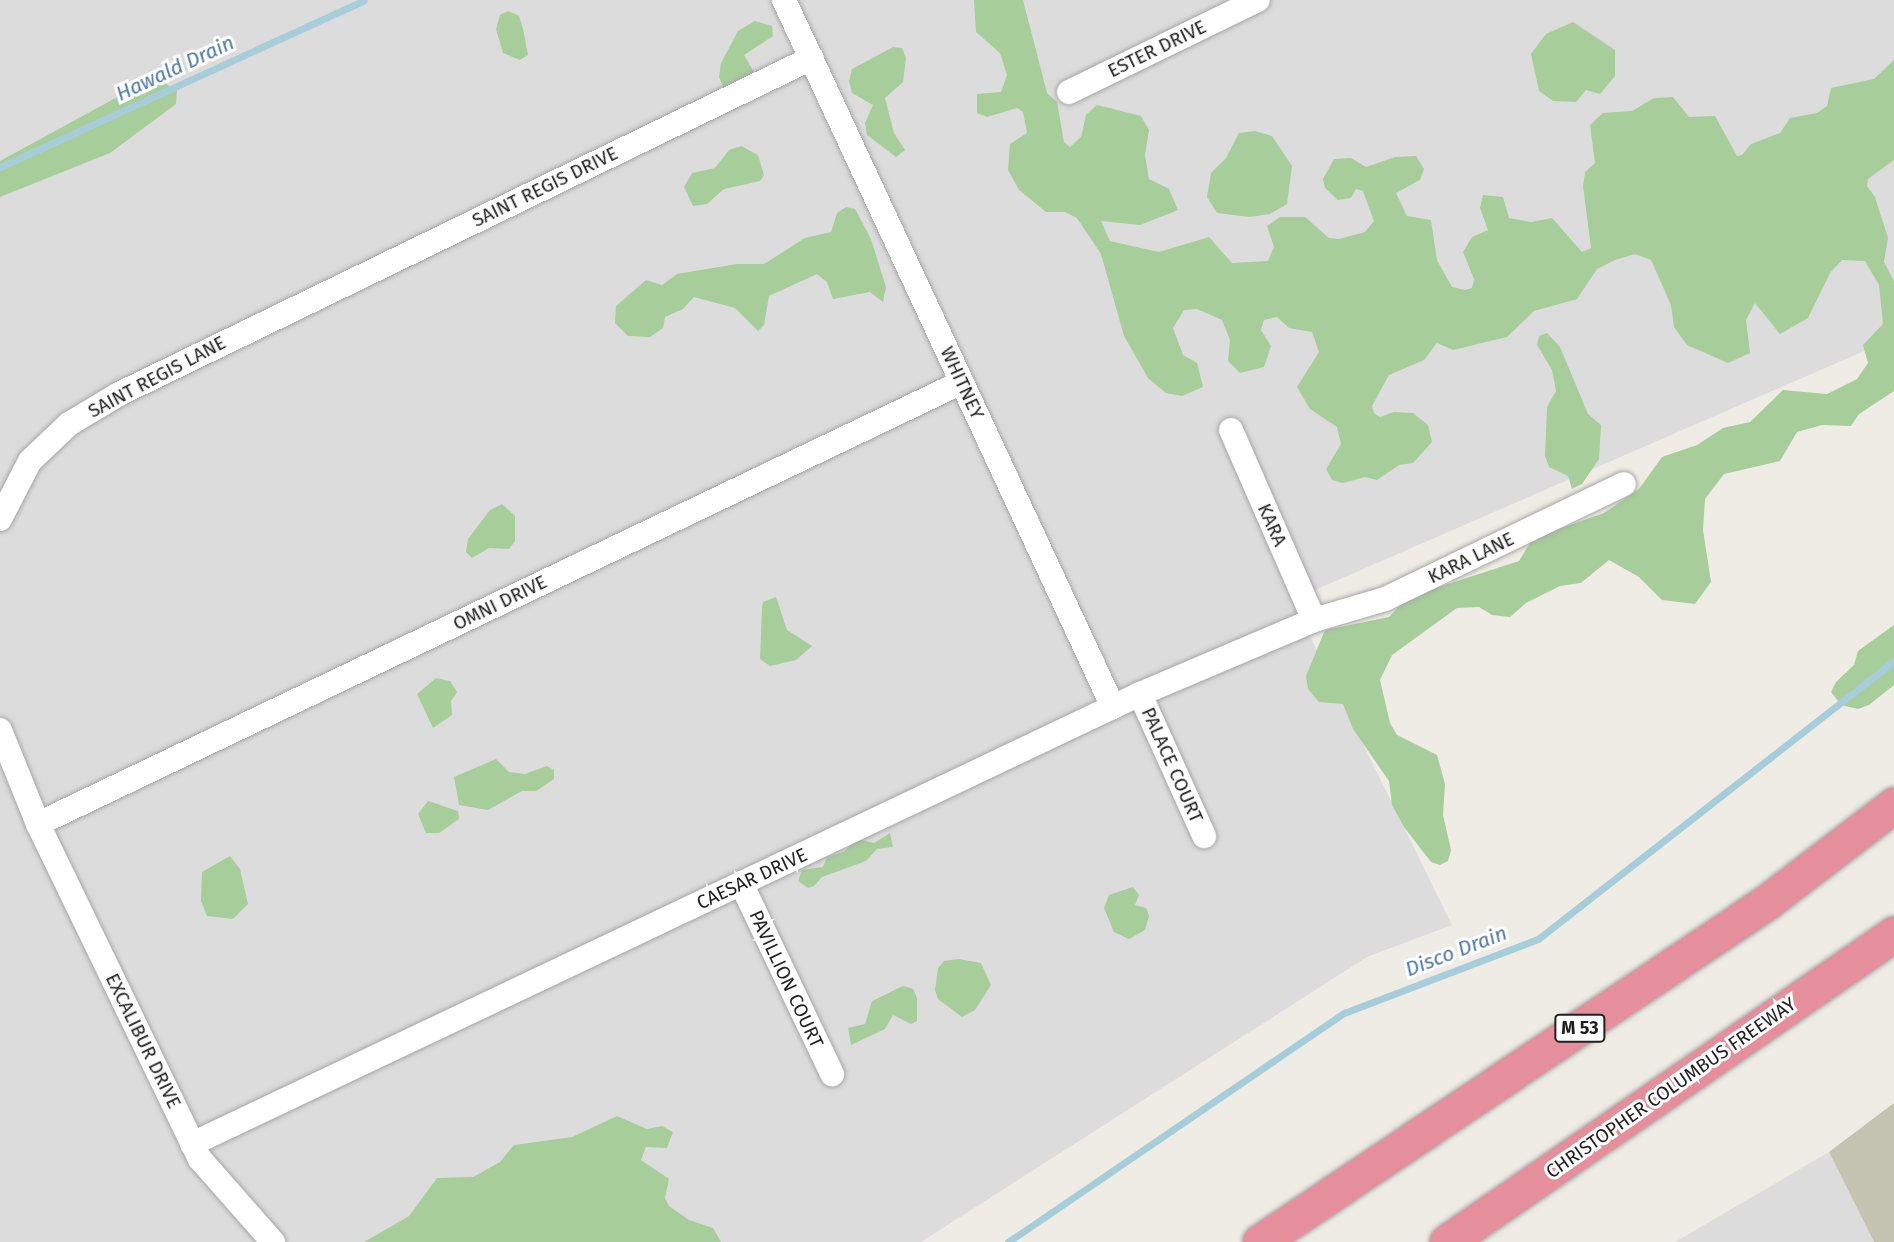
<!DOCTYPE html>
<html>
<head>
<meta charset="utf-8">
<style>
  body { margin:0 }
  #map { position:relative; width:1894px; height:1242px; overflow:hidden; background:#efece5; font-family:"Fira Sans",sans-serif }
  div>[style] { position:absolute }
  .residential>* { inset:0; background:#dddcdc }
  .construction>* { inset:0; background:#c3c3b1 }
  .forest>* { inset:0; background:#a7cd9b }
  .stream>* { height:7px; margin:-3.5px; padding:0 3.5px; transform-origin:3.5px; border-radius:3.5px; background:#a7cddb }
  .roads { filter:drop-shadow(0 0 2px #a6a6a6) drop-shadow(0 0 2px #a6a6a6) }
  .minor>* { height:24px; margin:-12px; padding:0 12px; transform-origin:12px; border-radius:12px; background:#fff }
  .highway>* { height:35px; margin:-17.5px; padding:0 17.5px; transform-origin:17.5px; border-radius:17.5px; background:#e48f9b }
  span { translate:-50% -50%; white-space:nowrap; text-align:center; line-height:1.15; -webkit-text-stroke:6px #fff; paint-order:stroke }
  .shield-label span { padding:2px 5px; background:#fff; border:2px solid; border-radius:5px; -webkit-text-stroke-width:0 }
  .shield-label { font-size:18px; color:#1f1f1f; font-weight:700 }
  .street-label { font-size:19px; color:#1f1f1f }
  .water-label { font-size:21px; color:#4e78ab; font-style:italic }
</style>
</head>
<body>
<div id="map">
  <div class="residential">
    <div style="clip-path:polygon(0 0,1894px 0,1894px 338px,1292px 600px,1452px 925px,1367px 957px,921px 1242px,0 1242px)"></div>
    <div style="clip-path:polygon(1829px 1152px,1874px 1242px,1675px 1242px)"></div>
  </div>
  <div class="construction">
    <div style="clip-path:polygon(1894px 1103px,1894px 1242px,1874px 1242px,1829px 1152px)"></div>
  </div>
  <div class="forest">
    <div style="clip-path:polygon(974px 0,1023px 0,1047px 93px,1057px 102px,1064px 142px,1070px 147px,1081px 137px,1086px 115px,1097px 105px,1141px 116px,1149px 130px,1145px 155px,1149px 179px,1169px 189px,1178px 210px,1140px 225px,1101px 221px,1110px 241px,1159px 252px,1209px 237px,1232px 263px,1268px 261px,1274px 247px,1267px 226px,1280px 217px,1305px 217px,1329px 238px,1339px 239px,1365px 232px,1374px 221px,1363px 191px,1356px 189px,1351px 198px,1338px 200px,1325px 188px,1323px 179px,1334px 159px,1351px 158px,1366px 167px,1395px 157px,1416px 156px,1424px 169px,1420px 180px,1396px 193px,1407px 216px,1431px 220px,1437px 260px,1452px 287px,1465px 290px,1472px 288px,1474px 279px,1463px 252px,1472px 237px,1488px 230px,1480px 208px,1483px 195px,1503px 197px,1509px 218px,1531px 222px,1552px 218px,1582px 252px,1591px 248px,1583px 186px,1585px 172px,1595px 163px,1590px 125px,1603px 113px,1632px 111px,1654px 98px,1673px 97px,1689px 117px,1715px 116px,1737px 156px,1742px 155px,1751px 144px,1780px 133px,1790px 118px,1817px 113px,1827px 106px,1831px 88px,1874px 79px,1894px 60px,1894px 160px,1868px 179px,1867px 186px,1875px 197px,1888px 238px,1884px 262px,1894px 281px,1894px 391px,1859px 414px,1851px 426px,1822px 425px,1797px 432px,1780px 461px,1724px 474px,1705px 499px,1703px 530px,1711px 582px,1695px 604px,1662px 600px,1639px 577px,1609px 560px,1581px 583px,1560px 586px,1526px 603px,1510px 617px,1492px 615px,1479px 607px,1457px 608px,1392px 655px,1380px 680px,1390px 723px,1397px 735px,1437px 755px,1445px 784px,1443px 815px,1451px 850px,1448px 861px,1440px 865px,1431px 862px,1404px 827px,1392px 805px,1389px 781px,1353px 729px,1343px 704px,1319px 702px,1308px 689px,1306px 676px,1325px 630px,1389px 617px,1408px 597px,1519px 561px,1533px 538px,1604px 513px,1639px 489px,1662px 457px,1697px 445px,1723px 428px,1750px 422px,1783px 390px,1827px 394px,1857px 379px,1868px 363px,1863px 345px,1883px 324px,1879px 285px,1865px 261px,1842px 260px,1830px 273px,1808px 318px,1780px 334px,1755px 303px,1746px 320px,1750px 353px,1728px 363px,1687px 345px,1674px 327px,1671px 305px,1651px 260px,1635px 254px,1615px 260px,1597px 269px,1577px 299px,1534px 311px,1507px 337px,1453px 350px,1437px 343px,1424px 360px,1389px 375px,1372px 406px,1374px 413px,1380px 417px,1394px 412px,1413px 413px,1428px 425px,1432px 442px,1413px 463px,1399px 465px,1377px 480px,1365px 477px,1343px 483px,1332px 480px,1326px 469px,1341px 444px,1337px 427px,1310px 409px,1297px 387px,1319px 352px,1312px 332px,1289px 328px,1277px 317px,1264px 320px,1261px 330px,1271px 346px,1264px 367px,1240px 373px,1228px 361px,1230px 340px,1222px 320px,1197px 309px,1184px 310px,1173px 328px,1183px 355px,1197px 363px,1203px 387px,1182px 396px,1166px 393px,1148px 378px,1124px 336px,1101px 254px,1077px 218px,1065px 212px,1046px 212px,1019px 190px,1008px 170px,1010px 144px,1027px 133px,1023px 112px,1017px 108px,987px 117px,977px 113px,977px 94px,1001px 92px,1007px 75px,1000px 53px,976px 32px)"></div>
    <div style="clip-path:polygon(508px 11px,519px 16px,523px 29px,528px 55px,520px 60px,503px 53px,496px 29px,500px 15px)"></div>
    <div style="clip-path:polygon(755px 21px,772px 26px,773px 36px,744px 55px,754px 72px,752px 80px,725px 92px,719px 77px,721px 63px,738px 31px)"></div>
    <div style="clip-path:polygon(1573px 22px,1615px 50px,1615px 76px,1600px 94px,1586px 90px,1576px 102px,1553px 101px,1539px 91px,1531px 54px,1546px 34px)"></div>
    <div style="clip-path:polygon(893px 47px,902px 48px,906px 58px,903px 82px,885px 98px,894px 133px,905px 150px,896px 157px,867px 135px,865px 123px,873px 105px,852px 93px,849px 81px,852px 69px)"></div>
    <div style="clip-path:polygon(166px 84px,177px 91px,176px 104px,110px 153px,0 197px,0 161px,132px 89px)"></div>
    <div style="clip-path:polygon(1255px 131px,1272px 136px,1292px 166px,1287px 204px,1270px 214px,1249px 217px,1217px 213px,1207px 197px,1211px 173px,1226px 158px,1239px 133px)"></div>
    <div style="clip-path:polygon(741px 146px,758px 155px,764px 175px,760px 181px,724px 189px,707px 204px,693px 206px,684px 187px,692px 173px,715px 168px,729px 150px)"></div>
    <div style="clip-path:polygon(846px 207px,855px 209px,871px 239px,886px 287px,883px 302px,870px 292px,833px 299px,827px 282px,817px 274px,769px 296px,764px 325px,758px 331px,735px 308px,694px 297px,683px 309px,665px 317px,663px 328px,650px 337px,628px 336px,615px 323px,616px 306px,646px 280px,662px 285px,677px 274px,737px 264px,764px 264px,805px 238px,831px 232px,837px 213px)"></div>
    <div style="clip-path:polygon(1547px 333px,1560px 347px,1588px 414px,1601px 425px,1599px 459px,1582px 484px,1572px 489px,1568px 476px,1549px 467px,1545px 456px,1547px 407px,1556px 391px,1552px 370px,1537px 345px,1539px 336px)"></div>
    <div style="clip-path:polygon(502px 504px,515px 516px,515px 541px,509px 549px,489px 548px,472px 558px,466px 552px,468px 539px,490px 510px)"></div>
    <div style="clip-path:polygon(776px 597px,787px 630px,812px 646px,796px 660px,770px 666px,760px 659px,762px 608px,763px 602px)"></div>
    <div style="clip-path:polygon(1894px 625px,1894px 685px,1869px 705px,1858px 709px,1841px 705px,1831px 692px,1836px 682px,1854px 665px,1858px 651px)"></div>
    <div style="clip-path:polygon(436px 678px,450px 681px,457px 692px,451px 701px,452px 715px,433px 728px,417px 694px)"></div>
    <div style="clip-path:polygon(496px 759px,509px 772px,525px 774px,547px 766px,554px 770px,554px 779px,536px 791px,522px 791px,488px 810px,459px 805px,454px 777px)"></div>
    <div style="clip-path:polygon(428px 801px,458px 811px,459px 819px,439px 833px,426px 833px,418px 814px)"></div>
    <div style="clip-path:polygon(890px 833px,893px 847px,877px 849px,866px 861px,822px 877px,814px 886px,808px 888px,798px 881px,802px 870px,823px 867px,827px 857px,844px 852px,856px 839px,874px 843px)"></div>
    <div style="clip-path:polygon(230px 856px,240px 869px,248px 904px,233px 919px,207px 916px,201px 901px,202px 872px)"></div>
    <div style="clip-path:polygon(1133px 887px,1139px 895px,1135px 905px,1146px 908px,1149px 916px,1145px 930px,1129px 939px,1114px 932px,1104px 908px,1109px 895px)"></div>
    <div style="clip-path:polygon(959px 959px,981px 963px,991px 985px,975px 1010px,962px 1017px,938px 999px,935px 990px,938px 968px,944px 961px)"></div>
    <div style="clip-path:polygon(903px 986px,913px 989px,917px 998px,917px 1021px,911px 1024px,893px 1015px,885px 1029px,851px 1045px,848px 1028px,865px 1024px,872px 1001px)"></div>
    <div style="clip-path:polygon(617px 1116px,647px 1129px,662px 1126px,673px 1132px,667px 1148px,646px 1147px,641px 1160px,669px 1179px,665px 1198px,669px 1206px,689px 1220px,713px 1228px,721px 1242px,364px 1242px,409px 1216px,437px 1178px,473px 1177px,500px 1162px,514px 1145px,572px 1137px)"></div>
  </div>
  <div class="stream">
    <div style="left:0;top:167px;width:400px;rotate:-24.6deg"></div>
    <div style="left:1008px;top:1242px;width:407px;rotate:-34.3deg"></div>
    <div style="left:1344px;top:1013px;width:208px;rotate:-20.9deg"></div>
    <div style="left:1538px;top:939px;width:452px;rotate:-38deg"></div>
  </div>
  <div class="roads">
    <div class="minor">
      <div style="left:784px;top:0;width:780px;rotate:65.05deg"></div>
      <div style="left:1069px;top:92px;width:210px;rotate:-26deg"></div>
      <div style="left:1231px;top:430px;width:207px;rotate:66.4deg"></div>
      <div style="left:0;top:519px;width:65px;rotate:-62.7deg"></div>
      <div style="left:30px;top:461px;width:54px;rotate:-43.5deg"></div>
      <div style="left:69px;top:424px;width:58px;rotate:-31deg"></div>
      <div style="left:119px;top:394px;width:770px;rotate:-25.87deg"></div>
      <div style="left:1140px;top:694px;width:156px;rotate:65.7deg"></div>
      <div style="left:0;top:730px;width:101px;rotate:68deg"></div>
      <div style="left:38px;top:824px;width:372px;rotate:64.2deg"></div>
      <div style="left:200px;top:1159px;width:111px;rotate:48.7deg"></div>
      <div style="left:38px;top:824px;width:1024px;rotate:-25.56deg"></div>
      <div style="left:741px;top:883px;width:212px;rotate:64.5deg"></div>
      <div style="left:192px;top:1144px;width:1049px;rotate:-25.39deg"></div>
      <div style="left:1140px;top:694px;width:189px;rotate:-23deg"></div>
      <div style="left:1314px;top:620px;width:74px;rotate:-16.5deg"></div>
      <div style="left:1385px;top:599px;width:265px;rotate:-25.7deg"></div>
    </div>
    <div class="highway">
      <div style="left:1260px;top:1242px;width:610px;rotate:-33.85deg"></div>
      <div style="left:1767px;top:902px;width:160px;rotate:-37.4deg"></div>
      <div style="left:1447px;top:1242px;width:543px;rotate:-34.57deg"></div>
    </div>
  </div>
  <div class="shield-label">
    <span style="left:1580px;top:1028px">M 53</span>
  </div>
  <div class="street-label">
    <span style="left:1157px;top:49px;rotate:-26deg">ESTER DRIVE</span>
    <span style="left:545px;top:187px;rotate:-26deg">SAINT REGIS DRIVE</span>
    <span style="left:157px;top:377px;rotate:-28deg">SAINT REGIS LANE</span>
    <span style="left:962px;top:383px;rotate:65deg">WHITNEY</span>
    <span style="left:1272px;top:525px;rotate:66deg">KARA</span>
    <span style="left:1471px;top:558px;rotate:-26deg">KARA LANE</span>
    <span style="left:500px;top:603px;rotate:-26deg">OMNI DRIVE</span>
    <span style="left:1172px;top:765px;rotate:66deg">PALACE COURT</span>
    <span style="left:752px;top:879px;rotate:-25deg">CAESAR DRIVE</span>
    <span style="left:786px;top:979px;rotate:65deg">PAVILLION COURT</span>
    <span style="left:143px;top:1041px;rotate:64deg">EXCALIBUR DRIVE</span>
    <span style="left:1671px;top:1088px;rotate:-35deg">CHRISTOPHER COLUMBUS FREEWAY</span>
  </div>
  <div class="water-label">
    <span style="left:175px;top:68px;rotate:-25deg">Hawald Drain</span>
    <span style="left:1456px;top:951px;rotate:-21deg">Disco Drain</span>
  </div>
</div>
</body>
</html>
